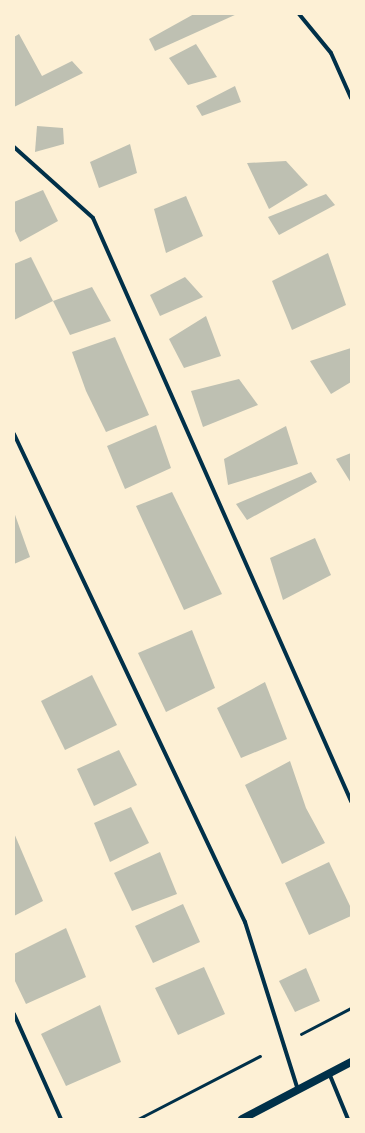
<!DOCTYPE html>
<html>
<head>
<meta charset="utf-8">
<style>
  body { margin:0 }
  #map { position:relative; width:365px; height:1133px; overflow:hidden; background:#fdf0d5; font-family:Roboto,sans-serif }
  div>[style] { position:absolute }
  .building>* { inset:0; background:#bec0b2 }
  .path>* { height:2.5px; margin:-1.25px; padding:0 1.25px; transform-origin:1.25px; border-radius:1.25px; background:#003049 }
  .minor>* { height:4px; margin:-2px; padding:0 2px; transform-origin:2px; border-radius:2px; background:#003049 }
  .secondary>* { height:8px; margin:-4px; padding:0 4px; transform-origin:4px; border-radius:4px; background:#003049 }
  span { translate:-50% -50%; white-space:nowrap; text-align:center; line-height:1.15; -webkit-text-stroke:3px #fdf0d5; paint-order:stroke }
  .frame { position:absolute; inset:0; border:15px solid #fdf0d5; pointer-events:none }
</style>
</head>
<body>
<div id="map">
  <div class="building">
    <div style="clip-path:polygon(194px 14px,237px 14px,155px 51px,149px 39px)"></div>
    <div style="clip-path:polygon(19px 34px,42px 76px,72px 61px,83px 73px,14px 107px,14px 37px)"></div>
    <div style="clip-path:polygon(196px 44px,217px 77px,188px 85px,169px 58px)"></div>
    <div style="clip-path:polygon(235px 86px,241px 102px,202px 116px,196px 106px)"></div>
    <div style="clip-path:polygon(37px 126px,63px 128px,64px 144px,35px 152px)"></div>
    <div style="clip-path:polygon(130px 144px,137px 173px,99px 188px,90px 162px)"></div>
    <div style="clip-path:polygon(286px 161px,308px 185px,269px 209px,247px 163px)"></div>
    <div style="clip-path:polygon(43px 190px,58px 221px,20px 242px,14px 229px,14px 202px)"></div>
    <div style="clip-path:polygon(326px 194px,335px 205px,279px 235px,268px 217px)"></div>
    <div style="clip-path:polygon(186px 196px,203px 236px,166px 253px,154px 209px)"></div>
    <div style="clip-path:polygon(328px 253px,346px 305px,292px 330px,272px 281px)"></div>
    <div style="clip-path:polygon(31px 257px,53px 301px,14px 320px,14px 264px)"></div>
    <div style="clip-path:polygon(185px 277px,203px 297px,160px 316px,150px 295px)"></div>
    <div style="clip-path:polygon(92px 287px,111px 321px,70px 335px,53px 301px)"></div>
    <div style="clip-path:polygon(206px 316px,221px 356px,184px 368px,169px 339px)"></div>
    <div style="clip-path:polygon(115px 337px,149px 415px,106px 432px,86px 391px,72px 352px)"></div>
    <div style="clip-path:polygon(351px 348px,351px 382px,331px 394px,310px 361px)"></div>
    <div style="clip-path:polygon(239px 379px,258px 405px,203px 427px,191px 391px)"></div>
    <div style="clip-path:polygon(156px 425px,171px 468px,125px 489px,107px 446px)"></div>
    <div style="clip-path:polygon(286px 426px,298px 464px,228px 485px,224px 459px)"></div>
    <div style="clip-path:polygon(351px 453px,351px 483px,336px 459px)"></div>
    <div style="clip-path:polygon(311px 472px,317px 482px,247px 520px,236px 504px)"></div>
    <div style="clip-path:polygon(172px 492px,222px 594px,184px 610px,136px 506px)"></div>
    <div style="clip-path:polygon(14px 512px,30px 557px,14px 564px)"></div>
    <div style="clip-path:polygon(315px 538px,331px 575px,283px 600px,270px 558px)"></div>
    <div style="clip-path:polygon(192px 630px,215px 688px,166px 712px,138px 653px)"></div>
    <div style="clip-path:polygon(92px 675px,117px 725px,65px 750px,41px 701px)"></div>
    <div style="clip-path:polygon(265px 682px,287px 739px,241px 758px,217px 708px)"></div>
    <div style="clip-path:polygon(119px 750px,137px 785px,94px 806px,77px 769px)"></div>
    <div style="clip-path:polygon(290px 761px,306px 808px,325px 843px,282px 864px,245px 785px)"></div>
    <div style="clip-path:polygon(131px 807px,149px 843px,110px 862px,94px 823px)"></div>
    <div style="clip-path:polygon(14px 833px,43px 901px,14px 916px)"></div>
    <div style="clip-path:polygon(160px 852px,177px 894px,132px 911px,114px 873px)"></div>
    <div style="clip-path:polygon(329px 862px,351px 908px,351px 916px,309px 935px,285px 883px)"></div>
    <div style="clip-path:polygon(183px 904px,200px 942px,153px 963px,135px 926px)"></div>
    <div style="clip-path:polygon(66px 928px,86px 977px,26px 1004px,14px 979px,14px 954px)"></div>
    <div style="clip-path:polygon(204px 967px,225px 1014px,178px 1035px,155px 988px)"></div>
    <div style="clip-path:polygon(306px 968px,320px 1001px,295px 1012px,279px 981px)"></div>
    <div style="clip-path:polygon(100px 1005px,121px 1062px,66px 1086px,41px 1034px)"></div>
  </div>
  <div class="path">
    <div style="left:301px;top:1034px;width:56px;rotate:-27.5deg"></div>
    <div style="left:138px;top:1119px;width:137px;rotate:-27.3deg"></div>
  </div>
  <div class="minor">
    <div style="left:299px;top:14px;width:50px;rotate:50.6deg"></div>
    <div style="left:331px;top:53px;width:49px;rotate:66deg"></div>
    <div style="left:14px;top:147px;width:106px;rotate:41.9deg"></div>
    <div style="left:93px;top:218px;width:638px;rotate:66.13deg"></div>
    <div style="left:14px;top:434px;width:540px;rotate:64.67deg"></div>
    <div style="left:245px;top:922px;width:176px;rotate:72.5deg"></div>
    <div style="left:14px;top:1014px;width:115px;rotate:65.9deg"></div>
    <div style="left:329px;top:1073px;width:50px;rotate:67.6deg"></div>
  </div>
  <div class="secondary">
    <div style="left:242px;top:1119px;width:123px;rotate:-27.6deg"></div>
  </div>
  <div class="frame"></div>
</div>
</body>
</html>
